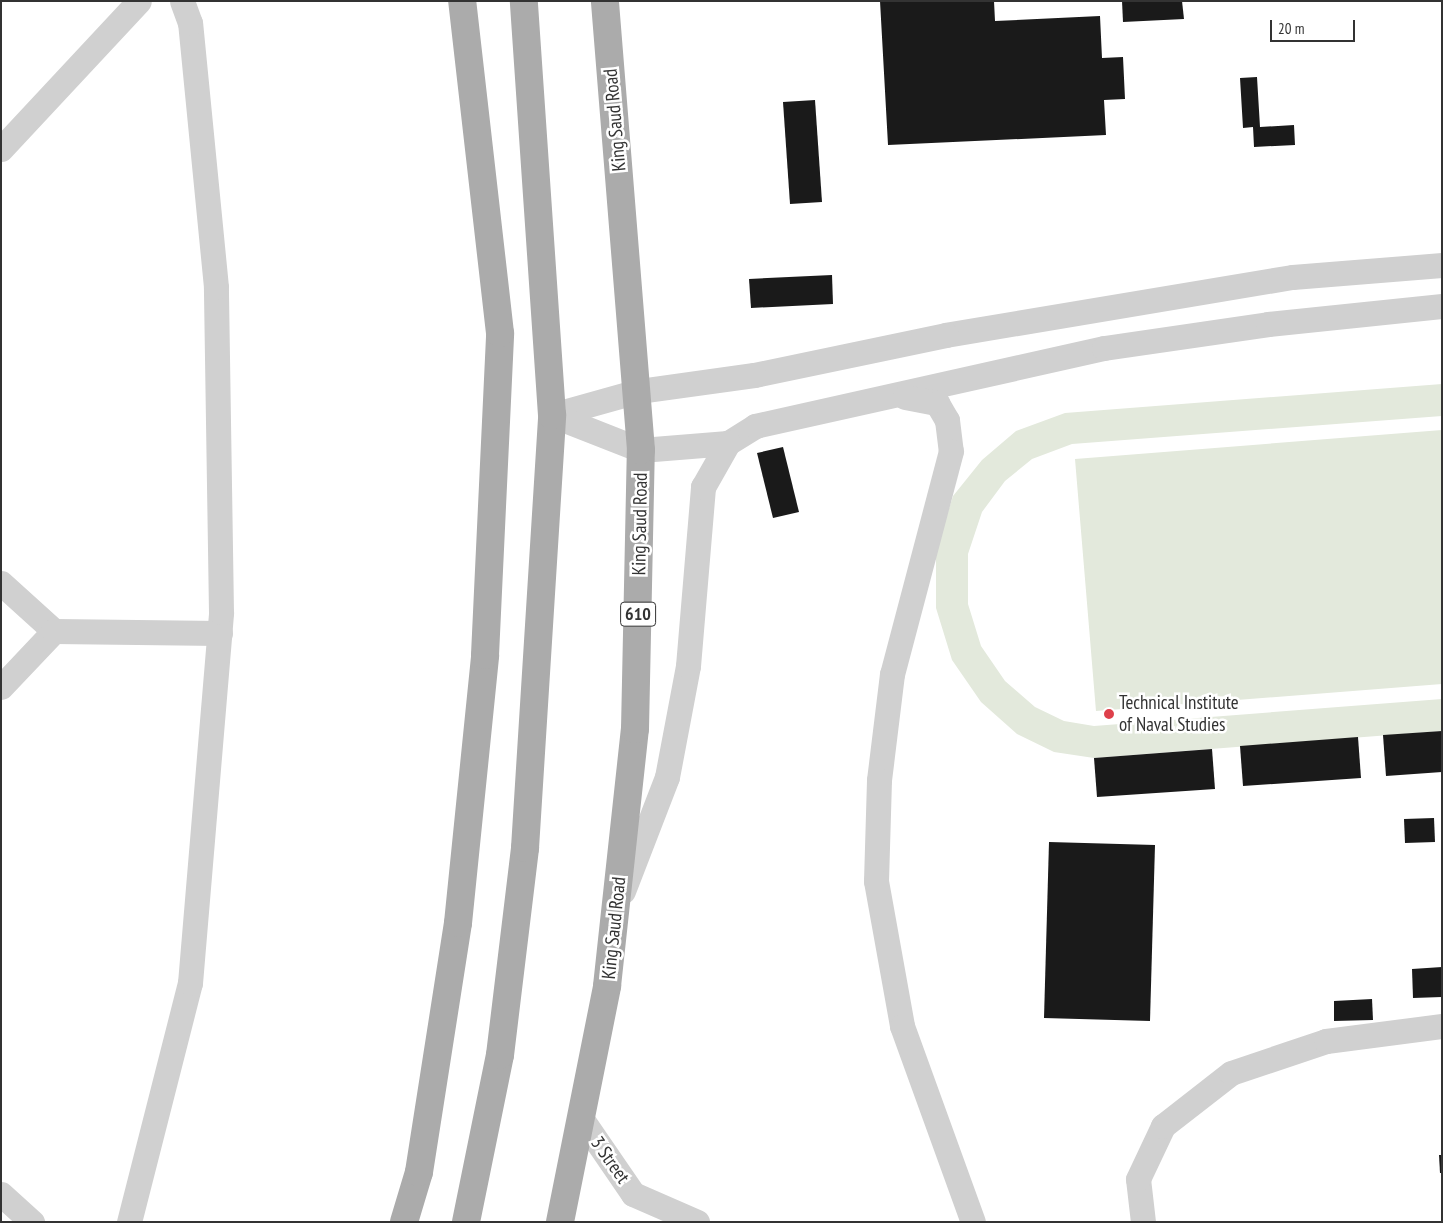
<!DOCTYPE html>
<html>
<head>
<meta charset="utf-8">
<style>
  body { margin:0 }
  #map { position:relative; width:1443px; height:1223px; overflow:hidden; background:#fff; font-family:"PT Sans Narrow",sans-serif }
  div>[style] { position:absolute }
  .green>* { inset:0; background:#e3e9dc }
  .building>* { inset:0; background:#1a1a1a }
  .street>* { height:25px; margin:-12.5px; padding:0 12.5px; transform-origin:12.5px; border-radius:12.5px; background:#d0d0d0 }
  .primary>* { height:28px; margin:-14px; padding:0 14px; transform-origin:14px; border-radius:14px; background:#ababab }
  .dots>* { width:14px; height:14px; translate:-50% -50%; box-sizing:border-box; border:2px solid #fff; border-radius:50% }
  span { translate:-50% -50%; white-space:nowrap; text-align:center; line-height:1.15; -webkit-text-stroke:5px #fff; paint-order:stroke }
  .shield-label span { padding:1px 4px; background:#fff; border:1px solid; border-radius:4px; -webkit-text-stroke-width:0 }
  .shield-label { font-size:18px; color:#333; font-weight:700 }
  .street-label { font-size:19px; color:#333 }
  .poi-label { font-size:19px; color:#333 }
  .left { translate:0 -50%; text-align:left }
  .frame { position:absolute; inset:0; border:2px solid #333; pointer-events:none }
  .scale { position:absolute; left:1270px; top:20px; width:85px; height:22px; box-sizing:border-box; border:2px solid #333; border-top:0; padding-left:6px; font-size:15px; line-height:18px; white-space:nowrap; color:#333; -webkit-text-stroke:4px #fff; paint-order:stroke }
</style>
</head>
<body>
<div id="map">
  <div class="green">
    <div style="clip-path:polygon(1442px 384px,1442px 416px,1072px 444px,1032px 459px,1005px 481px,982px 512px,968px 554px,968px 604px,981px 646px,1005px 681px,1035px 707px,1064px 721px,1094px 726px,1442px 699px,1442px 731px,1094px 758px,1054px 752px,1017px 734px,981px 702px,952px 660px,936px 608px,936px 549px,953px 496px,982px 460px,1016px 431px,1065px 413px)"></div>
    <div style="clip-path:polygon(1442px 430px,1442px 684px,1096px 711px,1075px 459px)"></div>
  </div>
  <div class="building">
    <div style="clip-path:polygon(880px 1px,994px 1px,995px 21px,1100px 16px,1102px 58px,1123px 57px,1125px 99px,1104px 100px,1106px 135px,888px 145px)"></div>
    <div style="clip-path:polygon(1122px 1px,1182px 1px,1184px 19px,1123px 22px)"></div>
    <div style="clip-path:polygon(1257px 77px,1260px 127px,1294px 125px,1295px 145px,1254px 147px,1253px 127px,1243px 128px,1240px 78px)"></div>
    <div style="clip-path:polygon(815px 100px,822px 202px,790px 204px,783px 102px)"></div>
    <div style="clip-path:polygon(832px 275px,833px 304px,751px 308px,749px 279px)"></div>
    <div style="clip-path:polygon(783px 447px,799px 512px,773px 518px,757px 453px)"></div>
    <div style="clip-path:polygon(1442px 731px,1442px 772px,1386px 776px,1383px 735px)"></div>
    <div style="clip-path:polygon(1358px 737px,1361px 778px,1243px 786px,1240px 746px)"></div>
    <div style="clip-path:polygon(1212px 749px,1215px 789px,1097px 797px,1094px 758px)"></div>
    <div style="clip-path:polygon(1434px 818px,1435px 842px,1405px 843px,1404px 819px)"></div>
    <div style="clip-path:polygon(1049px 842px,1155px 845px,1150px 1021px,1044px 1018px)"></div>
    <div style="clip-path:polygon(1442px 967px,1442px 997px,1413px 998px,1412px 969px)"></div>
    <div style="clip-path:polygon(1372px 999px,1373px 1020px,1334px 1021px,1334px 1001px)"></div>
    <div style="clip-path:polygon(1439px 1155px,1442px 1155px,1442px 1173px,1440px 1173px)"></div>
  </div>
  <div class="street">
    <div style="left:1px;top:149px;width:202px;rotate:-47deg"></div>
    <div style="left:1442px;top:265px;width:150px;rotate:175.4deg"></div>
    <div style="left:1292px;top:277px;width:351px;rotate:170.5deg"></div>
    <div style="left:946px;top:335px;width:196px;rotate:168.2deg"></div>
    <div style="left:754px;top:375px;width:117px;rotate:172.1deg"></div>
    <div style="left:638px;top:391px;width:89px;rotate:164.4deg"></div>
    <div style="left:552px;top:415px;width:96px;rotate:21.5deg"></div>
    <div style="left:641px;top:450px;width:87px;rotate:-4.6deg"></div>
    <div style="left:728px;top:443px;width:32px;rotate:-32deg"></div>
    <div style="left:755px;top:426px;width:358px;rotate:-12.6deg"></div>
    <div style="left:1104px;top:348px;width:166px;rotate:-8.3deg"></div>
    <div style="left:1268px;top:324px;width:175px;rotate:-5.9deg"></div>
    <div style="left:905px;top:397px;width:33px;rotate:11deg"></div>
    <div style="left:937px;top:403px;width:20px;rotate:60deg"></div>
    <div style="left:947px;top:420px;width:31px;rotate:83deg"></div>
    <div style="left:951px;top:451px;width:231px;rotate:104.8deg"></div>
    <div style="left:892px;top:674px;width:107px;rotate:97deg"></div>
    <div style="left:879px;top:780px;width:101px;rotate:91.7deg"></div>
    <div style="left:876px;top:881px;width:147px;rotate:79.8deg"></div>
    <div style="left:902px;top:1026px;width:208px;rotate:70.1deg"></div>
    <div style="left:1px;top:583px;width:72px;rotate:42.2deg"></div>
    <div style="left:1px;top:687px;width:77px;rotate:-46.6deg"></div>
    <div style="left:54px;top:631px;width:166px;rotate:0.7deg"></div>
    <div style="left:623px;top:891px;width:122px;rotate:-68.9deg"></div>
    <div style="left:667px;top:777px;width:113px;rotate:-79.3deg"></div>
    <div style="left:688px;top:666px;width:180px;rotate:-85.2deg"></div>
    <div style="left:703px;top:487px;width:51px;rotate:-60.4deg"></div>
    <div style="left:581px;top:1118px;width:92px;rotate:55.6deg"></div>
    <div style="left:633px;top:1194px;width:70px;rotate:23.6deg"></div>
    <div style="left:1px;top:1194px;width:42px;rotate:42.1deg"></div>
    <div style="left:129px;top:1222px;width:247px;rotate:-75.7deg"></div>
    <div style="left:190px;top:983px;width:372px;rotate:-85.2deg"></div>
    <div style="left:221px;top:612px;width:325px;rotate:-90.9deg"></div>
    <div style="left:216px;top:287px;width:265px;rotate:-95.6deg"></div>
    <div style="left:190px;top:23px;width:23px;rotate:-110deg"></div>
    <div style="left:1143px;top:1222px;width:43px;rotate:-96.6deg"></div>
    <div style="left:1138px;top:1179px;width:59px;rotate:-64.7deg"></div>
    <div style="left:1163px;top:1126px;width:86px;rotate:-37.9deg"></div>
    <div style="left:1231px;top:1073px;width:100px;rotate:-18.6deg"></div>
    <div style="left:1326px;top:1041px;width:117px;rotate:-7.4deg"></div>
  </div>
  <div class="primary">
    <div style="left:404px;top:1222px;width:52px;rotate:-73.3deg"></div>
    <div style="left:419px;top:1172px;width:252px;rotate:-81.1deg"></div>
    <div style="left:458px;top:923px;width:269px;rotate:-84.2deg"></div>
    <div style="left:485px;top:655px;width:322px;rotate:-87.3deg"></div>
    <div style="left:500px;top:333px;width:334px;rotate:-96.5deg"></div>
    <div style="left:466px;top:1222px;width:170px;rotate:-78.5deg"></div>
    <div style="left:500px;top:1055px;width:209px;rotate:-83.1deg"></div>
    <div style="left:525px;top:848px;width:434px;rotate:-86.4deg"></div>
    <div style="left:552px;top:415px;width:415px;rotate:-93.9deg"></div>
    <div style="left:560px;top:1222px;width:241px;rotate:-78.7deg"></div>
    <div style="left:607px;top:986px;width:259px;rotate:-83.8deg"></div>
    <div style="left:635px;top:729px;width:279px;rotate:-88.8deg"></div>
    <div style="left:641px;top:450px;width:450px;rotate:-94.6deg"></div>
  </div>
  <div class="dots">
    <div style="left:1109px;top:714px;background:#de404b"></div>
  </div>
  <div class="shield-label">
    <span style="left:638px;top:614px">610</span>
  </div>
  <div class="street-label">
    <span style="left:615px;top:120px;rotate:-95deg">King Saud Road</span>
    <span style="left:640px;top:524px;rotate:-89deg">King Saud Road</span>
    <span style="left:614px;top:928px;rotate:-84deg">King Saud Road</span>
    <span style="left:610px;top:1160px;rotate:55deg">3 Street</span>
  </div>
  <div class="poi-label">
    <span class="left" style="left:1119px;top:714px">Technical Institute<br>of Naval Studies</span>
  </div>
  <div class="frame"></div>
  <div class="scale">20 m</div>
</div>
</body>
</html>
